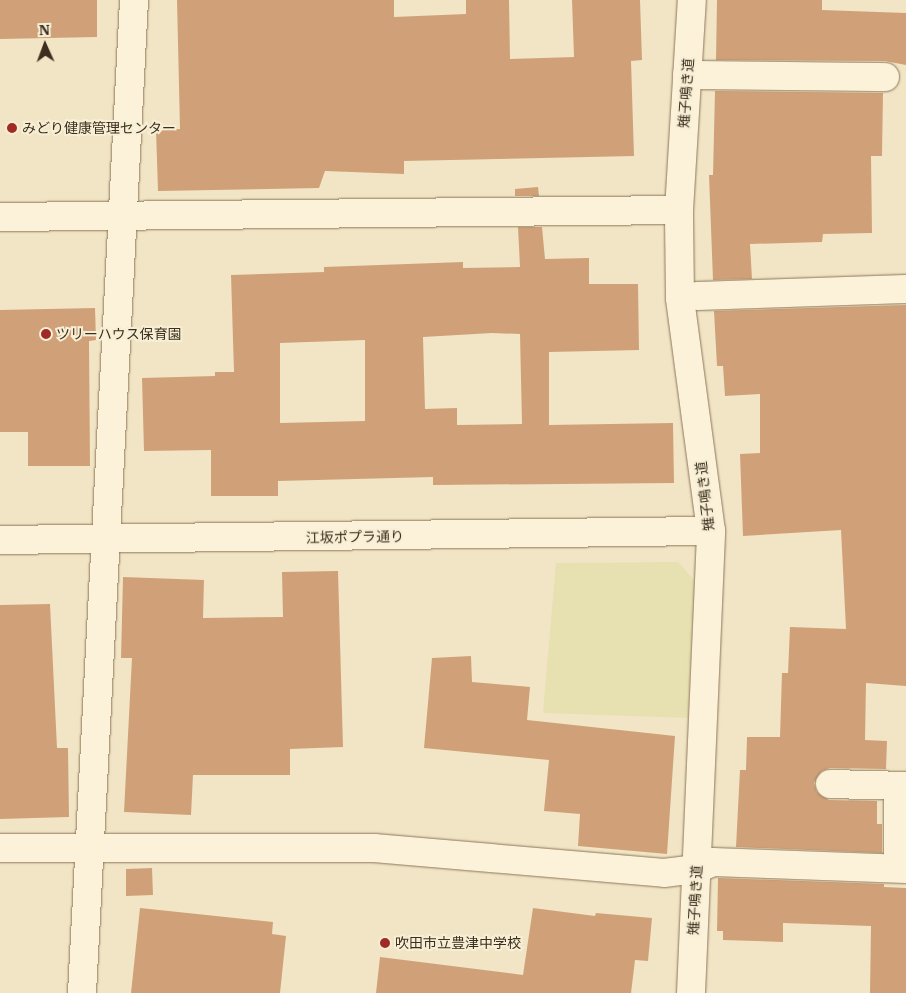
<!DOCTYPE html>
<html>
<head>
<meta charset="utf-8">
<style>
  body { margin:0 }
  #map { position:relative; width:906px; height:993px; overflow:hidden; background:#f1e5c5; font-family:"IBM Plex Serif","Noto Sans JP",serif }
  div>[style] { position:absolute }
  .farmland>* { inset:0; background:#e7e0b1 }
  .building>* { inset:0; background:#d0a179 }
  .roads { filter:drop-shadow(0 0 1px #8d775a) drop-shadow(0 0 1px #8d775a) }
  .minor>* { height:28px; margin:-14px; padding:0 14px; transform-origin:14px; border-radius:14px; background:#fbf2d9 }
  .dots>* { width:14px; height:14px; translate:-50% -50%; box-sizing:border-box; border:2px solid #f7efd5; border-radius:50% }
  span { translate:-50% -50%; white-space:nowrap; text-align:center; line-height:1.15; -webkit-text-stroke:4px #f7efd5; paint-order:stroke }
  .street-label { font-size:14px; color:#3c2e1e }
  .poi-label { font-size:14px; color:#3c2e1e }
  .left { translate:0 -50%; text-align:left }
  .north { position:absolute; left:20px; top:20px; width:50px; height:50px; -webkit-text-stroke:4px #f7efd5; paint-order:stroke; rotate:358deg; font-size:14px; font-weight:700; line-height:20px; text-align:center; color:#3c2e1e }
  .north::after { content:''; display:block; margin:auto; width:18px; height:22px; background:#3c2e1e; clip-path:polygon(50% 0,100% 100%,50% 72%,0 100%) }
</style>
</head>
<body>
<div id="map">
  <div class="farmland">
    <div style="clip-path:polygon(678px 562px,695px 581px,688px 718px,543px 713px,556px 563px)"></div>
  </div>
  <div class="building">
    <div style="clip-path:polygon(0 0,97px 0,97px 37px,0 39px)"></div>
    <div style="clip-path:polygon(177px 0,394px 0,394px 17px,466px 14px,466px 0,509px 0,510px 59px,574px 57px,572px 0,640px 0,642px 60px,631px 61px,634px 156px,404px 161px,404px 174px,325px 171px,319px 188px,158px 191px,156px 130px,180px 129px)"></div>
    <div style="clip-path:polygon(717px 0,822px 0,822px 10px,906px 13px,906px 65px,885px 61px,716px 60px)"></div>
    <div style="clip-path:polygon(715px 91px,883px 93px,882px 156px,871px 156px,872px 233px,823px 234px,822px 242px,750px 244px,752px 279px,713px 280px,709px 175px,713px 175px)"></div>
    <div style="clip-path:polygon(538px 187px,539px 196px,515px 196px,515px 189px)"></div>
    <div style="clip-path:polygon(evenodd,518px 227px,542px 227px,545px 259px,589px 258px,589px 284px,638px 284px,639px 350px,549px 352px,549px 425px,673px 423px,674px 483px,433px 485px,433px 477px,278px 481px,278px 496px,211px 496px,211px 450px,144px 451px,142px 378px,215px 376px,215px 372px,234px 372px,231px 275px,324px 272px,324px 267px,463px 262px,463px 268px,520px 267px,518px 227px,492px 333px,520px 334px,522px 424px,457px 425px,457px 408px,425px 409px,423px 337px,492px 333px,518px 227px,365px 340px,365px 421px,280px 423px,280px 343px,365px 340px)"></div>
    <div style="clip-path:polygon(906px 305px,906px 686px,866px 683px,865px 740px,887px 741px,886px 769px,830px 768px,822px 771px,814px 783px,817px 792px,829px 800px,877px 801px,877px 824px,882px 824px,882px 853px,736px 847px,740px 770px,746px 770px,747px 737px,780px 737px,782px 673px,788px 673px,790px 627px,846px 629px,841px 530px,743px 536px,740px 454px,760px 453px,760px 394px,725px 396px,723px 366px,717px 366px,714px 311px)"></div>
    <div style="clip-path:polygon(95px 308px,96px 340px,89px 341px,90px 466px,28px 466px,28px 432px,0 432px,0 310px)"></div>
    <div style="clip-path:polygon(338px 571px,343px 747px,290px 749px,290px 775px,193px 775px,191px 815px,124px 812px,132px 658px,121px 658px,123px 577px,204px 580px,203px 618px,283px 617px,282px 572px)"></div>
    <div style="clip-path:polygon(50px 604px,57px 748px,68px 748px,69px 817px,0 819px,0 605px)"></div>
    <div style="clip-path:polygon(471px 656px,472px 682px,530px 687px,527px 720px,675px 736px,667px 854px,578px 846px,580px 814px,544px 811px,549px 760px,424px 748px,432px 658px)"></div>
    <div style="clip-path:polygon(152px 868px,153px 895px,126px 896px,126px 869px)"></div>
    <div style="clip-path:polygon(718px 878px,884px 884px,884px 887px,906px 888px,906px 993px,870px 993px,871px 926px,783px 923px,783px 942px,723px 940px,723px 931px,717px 931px)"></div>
    <div style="clip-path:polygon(140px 908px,273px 922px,272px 934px,286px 936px,280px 993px,131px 993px)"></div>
    <div style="clip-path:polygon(533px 908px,595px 916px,596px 913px,652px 918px,648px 961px,635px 960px,631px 993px,376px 993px,380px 957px,523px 975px)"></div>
  </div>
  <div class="roads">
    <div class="minor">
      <div style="left:687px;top:75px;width:198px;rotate:0.6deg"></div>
      <div style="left:0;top:217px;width:679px;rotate:-0.59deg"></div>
      <div style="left:697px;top:296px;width:209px;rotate:-1.9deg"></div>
      <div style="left:0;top:540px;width:711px;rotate:-0.73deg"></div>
      <div style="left:830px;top:784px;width:76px;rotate:1.5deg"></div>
      <div style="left:0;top:848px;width:374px"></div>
      <div style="left:374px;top:848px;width:291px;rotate:4.9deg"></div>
      <div style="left:664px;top:873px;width:33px;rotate:-7deg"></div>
      <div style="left:697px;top:869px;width:17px;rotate:-24deg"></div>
      <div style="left:713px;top:862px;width:193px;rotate:2.1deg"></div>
      <div style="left:898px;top:868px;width:82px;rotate:-90deg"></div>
      <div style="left:82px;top:993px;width:994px;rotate:-87deg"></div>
      <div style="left:691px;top:993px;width:462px;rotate:-87.5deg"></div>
      <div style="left:711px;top:531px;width:235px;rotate:-97.6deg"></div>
      <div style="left:680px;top:298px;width:88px;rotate:-90.7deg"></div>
      <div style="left:679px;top:210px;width:210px;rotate:-86.5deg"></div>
    </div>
  </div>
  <div class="dots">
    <div style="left:12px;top:128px;background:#9f2a26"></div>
    <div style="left:46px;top:334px;background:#9f2a26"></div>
    <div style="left:385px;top:943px;background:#9f2a26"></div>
  </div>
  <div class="street-label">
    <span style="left:686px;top:93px;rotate:-86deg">雉子鳴き道</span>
    <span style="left:705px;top:496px;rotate:-97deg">雉子鳴き道</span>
    <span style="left:355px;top:537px;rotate:-1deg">江坂ポプラ通り</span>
    <span style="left:695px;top:900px;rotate:-87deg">雉子鳴き道</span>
  </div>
  <div class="poi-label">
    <span class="left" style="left:22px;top:128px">みどり健康管理センター</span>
    <span class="left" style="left:56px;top:334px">ツリーハウス保育園</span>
    <span class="left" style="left:395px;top:943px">吹田市立豊津中学校</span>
  </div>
  <div class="north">N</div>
</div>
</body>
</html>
